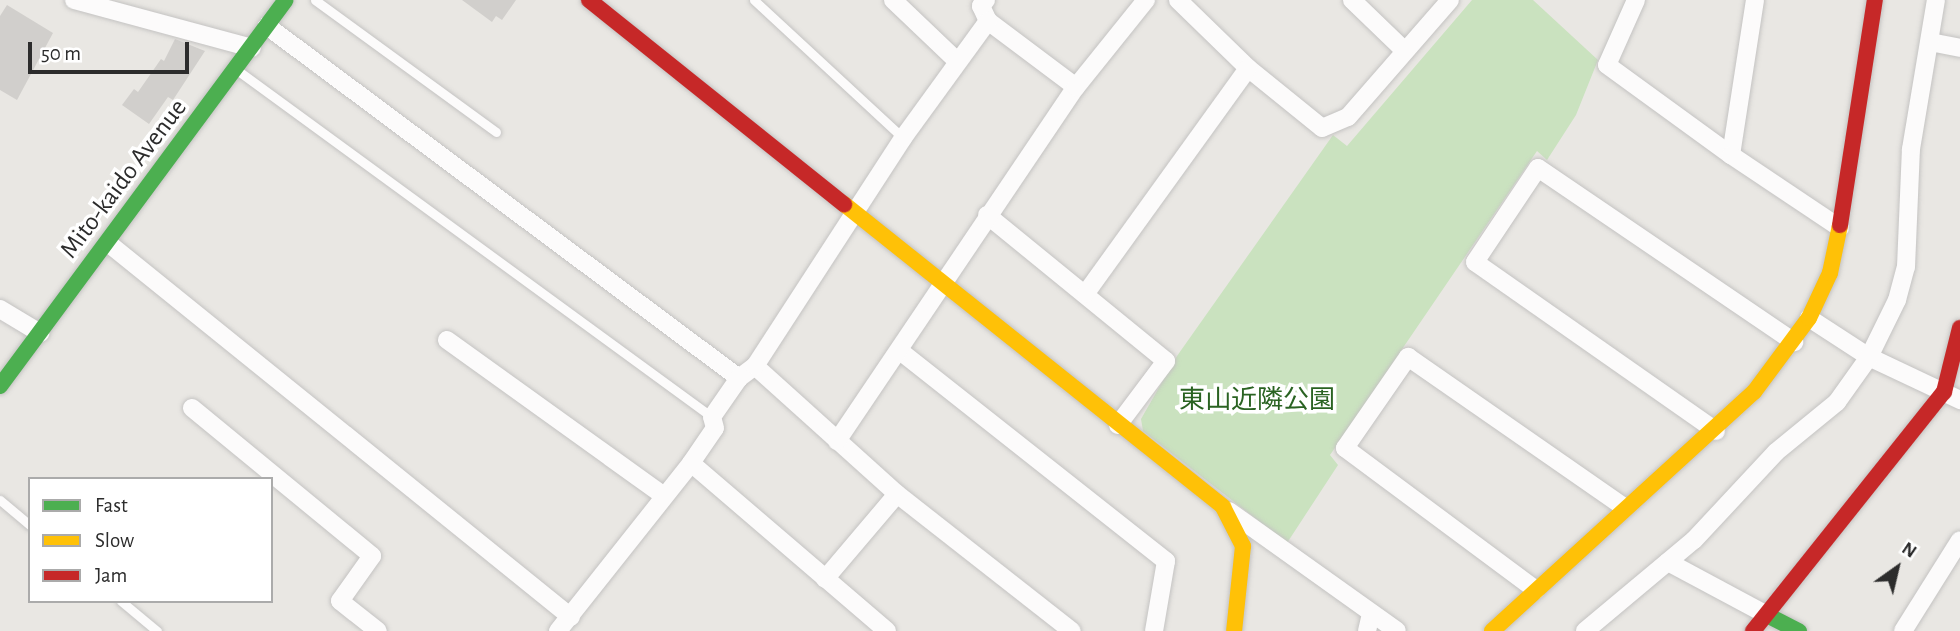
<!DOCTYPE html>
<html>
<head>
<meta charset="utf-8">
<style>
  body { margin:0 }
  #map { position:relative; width:1960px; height:631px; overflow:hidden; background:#e9e7e3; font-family:"Alegreya Sans","Noto Sans JP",sans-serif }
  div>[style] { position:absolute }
  .green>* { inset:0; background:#cae2bf }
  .building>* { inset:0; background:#d1cfcc }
  .roads { filter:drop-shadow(0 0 2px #c4c3c2) drop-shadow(0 0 2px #c4c3c2) }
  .lane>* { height:9px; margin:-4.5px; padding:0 4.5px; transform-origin:4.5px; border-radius:4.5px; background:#fcfbfb }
  .street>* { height:18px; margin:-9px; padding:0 9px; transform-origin:9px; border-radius:9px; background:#fcfbfb }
  .fast>* { height:16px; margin:-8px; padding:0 8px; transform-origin:8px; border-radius:8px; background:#4caf50 }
  .slow>* { height:16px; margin:-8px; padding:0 8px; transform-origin:8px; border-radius:8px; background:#ffc107 }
  .jam>* { height:16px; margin:-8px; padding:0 8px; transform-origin:8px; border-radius:8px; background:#c62828 }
  span { translate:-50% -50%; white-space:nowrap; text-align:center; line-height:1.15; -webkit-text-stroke:7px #fff; paint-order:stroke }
  .street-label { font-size:26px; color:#2c2c2c }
  .park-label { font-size:26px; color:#2a6322 }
  .legend { position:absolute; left:28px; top:477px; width:245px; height:126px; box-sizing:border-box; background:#fff; border:2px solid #ababab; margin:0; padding:9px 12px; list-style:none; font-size:21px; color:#2c2c2c }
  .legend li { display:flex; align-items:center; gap:14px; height:35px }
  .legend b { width:35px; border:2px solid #ababab }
  .north { position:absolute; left:1862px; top:533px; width:70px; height:70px; -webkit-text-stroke:5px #fff; paint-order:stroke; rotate:34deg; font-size:19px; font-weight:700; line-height:28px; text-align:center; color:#2c2c2c }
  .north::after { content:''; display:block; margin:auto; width:24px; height:32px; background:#2c2c2c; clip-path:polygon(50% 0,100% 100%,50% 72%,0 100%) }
  .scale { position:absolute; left:28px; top:42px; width:161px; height:32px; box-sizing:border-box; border:4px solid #2c2c2c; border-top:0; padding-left:9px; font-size:21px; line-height:24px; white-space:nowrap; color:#2c2c2c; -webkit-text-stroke:5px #fff; paint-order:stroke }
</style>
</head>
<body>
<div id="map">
  <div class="green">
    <div style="clip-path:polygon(1472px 0,1533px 0,1598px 60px,1576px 115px,1547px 160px,1537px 151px,1330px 455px,1338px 465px,1287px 543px,1143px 431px,1141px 419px,1177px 356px,1333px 135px,1347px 146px)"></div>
  </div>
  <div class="building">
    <div style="clip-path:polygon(462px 0,516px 0,502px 20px,496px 16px,492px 22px)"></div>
    <div style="clip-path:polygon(7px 5px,53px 33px,17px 100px,0 90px,0 16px)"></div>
    <div style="clip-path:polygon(175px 39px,205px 51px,173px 100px,168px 97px,149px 124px,122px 105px,134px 89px,138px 92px,161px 59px,164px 61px)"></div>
  </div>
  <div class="roads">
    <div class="lane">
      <div style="left:315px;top:0;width:224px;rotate:36.1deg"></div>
      <div style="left:754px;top:0;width:203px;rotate:42.8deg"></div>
      <div style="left:237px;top:70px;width:588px;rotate:36.15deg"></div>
      <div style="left:0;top:500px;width:39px;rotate:40deg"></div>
      <div style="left:121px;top:601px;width:47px;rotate:39.8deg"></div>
    </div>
    <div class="street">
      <div style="left:74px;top:0;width:184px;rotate:15.1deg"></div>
      <div style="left:893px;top:0;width:88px;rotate:43.6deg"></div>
      <div style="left:986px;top:0;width:8px;rotate:130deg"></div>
      <div style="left:981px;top:6px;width:17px;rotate:65deg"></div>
      <div style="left:988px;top:21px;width:110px;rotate:36.9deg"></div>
      <div style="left:1178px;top:0;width:98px;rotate:44.2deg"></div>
      <div style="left:1248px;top:68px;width:95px;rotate:39deg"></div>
      <div style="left:1322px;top:128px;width:28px;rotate:-23deg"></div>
      <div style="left:1348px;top:117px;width:155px;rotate:-48.9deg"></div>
      <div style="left:1352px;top:0;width:72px;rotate:43.9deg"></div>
      <div style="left:1636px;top:0;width:71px;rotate:114deg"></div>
      <div style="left:1607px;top:65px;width:153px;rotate:36deg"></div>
      <div style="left:1755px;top:0;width:157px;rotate:98.8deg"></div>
      <div style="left:1731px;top:155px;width:131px;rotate:33.8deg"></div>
      <div style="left:267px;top:26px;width:589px;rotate:36.71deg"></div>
      <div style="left:1930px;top:42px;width:31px;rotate:11deg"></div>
      <div style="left:987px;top:215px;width:231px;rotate:39.2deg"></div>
      <div style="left:1166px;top:361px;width:80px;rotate:126.9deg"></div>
      <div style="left:108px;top:243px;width:595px;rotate:38.93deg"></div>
      <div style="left:1086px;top:293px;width:277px;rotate:-54.2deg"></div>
      <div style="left:0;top:309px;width:47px;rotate:31deg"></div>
      <div style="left:1809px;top:318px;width:72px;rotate:33deg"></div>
      <div style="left:1869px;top:357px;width:101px;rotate:25.3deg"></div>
      <div style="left:447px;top:340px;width:267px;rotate:35.7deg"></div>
      <div style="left:900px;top:351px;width:339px;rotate:38.3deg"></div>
      <div style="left:1166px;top:561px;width:71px;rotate:99.7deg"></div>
      <div style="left:755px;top:366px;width:191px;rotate:42deg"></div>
      <div style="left:897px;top:494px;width:222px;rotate:38.1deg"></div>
      <div style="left:192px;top:408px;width:233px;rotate:39.4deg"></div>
      <div style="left:372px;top:556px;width:55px;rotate:125.4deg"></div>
      <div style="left:340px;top:601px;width:48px;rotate:38.3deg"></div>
      <div style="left:1716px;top:431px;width:294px;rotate:-145deg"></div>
      <div style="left:1475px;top:262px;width:113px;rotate:-56.2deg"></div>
      <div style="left:1538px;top:168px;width:310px;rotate:34.2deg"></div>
      <div style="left:837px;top:441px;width:427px;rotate:-56deg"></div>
      <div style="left:1076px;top:87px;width:112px;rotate:-51.2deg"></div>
      <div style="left:691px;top:463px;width:258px;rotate:40.6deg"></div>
      <div style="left:1229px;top:511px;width:206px;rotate:35.5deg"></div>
      <div style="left:1668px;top:562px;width:112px;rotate:28.2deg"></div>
      <div style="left:825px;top:579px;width:111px;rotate:-49.7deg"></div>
      <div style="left:1536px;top:590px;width:238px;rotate:-143.4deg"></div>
      <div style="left:1345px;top:448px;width:111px;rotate:-55.3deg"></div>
      <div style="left:1408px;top:357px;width:264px;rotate:34.8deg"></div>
      <div style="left:558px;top:631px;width:214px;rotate:-51.6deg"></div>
      <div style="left:691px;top:463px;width:42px;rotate:-55.6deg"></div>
      <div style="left:715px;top:428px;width:11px;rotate:-105deg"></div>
      <div style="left:712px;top:417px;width:47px;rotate:-55.3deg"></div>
      <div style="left:739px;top:378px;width:20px;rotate:-37deg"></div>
      <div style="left:755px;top:366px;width:272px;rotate:-57deg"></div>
      <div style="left:903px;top:138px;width:145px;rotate:-54deg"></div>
      <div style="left:1367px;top:631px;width:17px;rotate:-77deg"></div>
      <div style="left:1585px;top:631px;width:142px;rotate:-39.9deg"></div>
      <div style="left:1694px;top:540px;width:120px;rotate:-47deg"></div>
      <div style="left:1776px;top:452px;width:79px;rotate:-39.3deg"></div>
      <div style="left:1837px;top:402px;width:55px;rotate:-54.6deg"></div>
      <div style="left:1869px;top:357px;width:64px;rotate:-63.8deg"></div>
      <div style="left:1897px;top:300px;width:34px;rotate:-75deg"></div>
      <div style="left:1906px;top:267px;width:118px;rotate:-87.6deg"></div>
      <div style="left:1911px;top:149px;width:151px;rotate:-80.5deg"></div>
      <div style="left:1903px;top:631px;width:107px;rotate:-57.9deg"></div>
    </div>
    <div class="fast">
      <div style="left:0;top:386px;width:480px;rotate:-53.5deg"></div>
      <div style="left:1767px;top:615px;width:36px;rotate:27deg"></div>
    </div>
    <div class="slow">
      <div style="left:844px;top:204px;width:485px;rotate:38.6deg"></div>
      <div style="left:1223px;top:507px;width:44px;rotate:62.9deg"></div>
      <div style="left:1243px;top:546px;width:85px;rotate:96deg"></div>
      <div style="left:1492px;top:631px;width:355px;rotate:-42.4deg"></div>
      <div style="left:1754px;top:392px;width:92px;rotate:-53.4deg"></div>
      <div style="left:1809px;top:318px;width:50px;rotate:-65deg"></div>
      <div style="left:1830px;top:273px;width:49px;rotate:-78.2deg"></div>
    </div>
    <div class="jam">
      <div style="left:589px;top:0;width:327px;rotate:38.7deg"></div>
      <div style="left:1840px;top:225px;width:228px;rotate:-81.2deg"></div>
      <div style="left:1753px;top:631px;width:306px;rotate:-51.4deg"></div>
      <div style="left:1944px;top:392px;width:66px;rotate:-76deg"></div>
    </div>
  </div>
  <div class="street-label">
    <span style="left:124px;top:179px;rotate:-53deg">Mito-kaido Avenue</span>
  </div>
  <div class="park-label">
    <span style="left:1257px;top:401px">東山近隣公園</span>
  </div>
  <ul class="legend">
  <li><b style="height:9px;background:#4caf50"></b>Fast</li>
  <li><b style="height:9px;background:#ffc107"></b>Slow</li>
  <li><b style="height:9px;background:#c62828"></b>Jam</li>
  </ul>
  <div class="north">N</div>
  <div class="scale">50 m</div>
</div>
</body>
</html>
